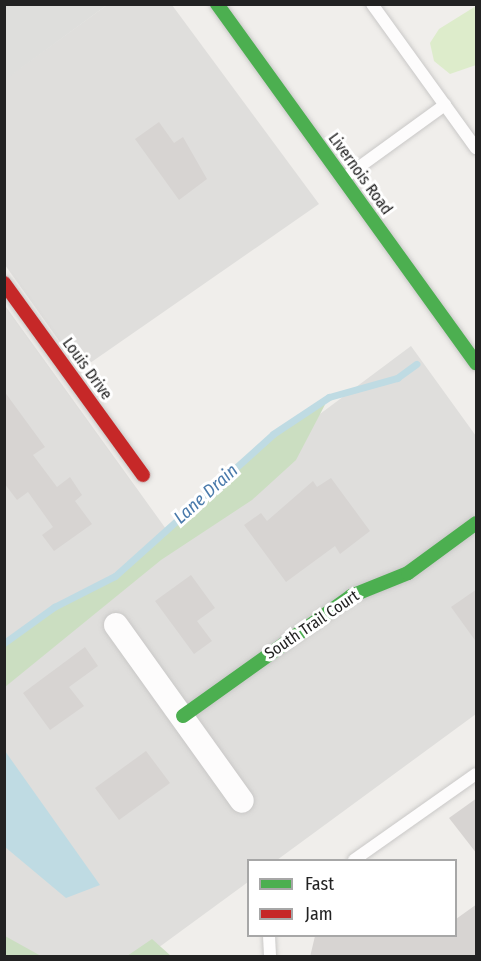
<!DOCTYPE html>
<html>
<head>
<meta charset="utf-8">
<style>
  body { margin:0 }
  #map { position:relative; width:481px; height:961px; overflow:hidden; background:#f0eeeb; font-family:"Fira Sans Condensed",sans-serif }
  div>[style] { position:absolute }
  .residential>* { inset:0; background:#dfdedc }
  .religious>* { inset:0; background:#dededc }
  .grass>* { inset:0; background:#ddeccb }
  .forest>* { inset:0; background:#cbdec1 }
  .water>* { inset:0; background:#bfdbe3 }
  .stream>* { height:7px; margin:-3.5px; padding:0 3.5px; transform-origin:3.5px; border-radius:3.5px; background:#bfdbe3 }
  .building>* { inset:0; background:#d7d4d2 }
  .roads { filter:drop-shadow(0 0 2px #c9c8c7) drop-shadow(0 0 2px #c9c8c7) }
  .lane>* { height:12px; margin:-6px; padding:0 6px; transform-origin:6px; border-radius:6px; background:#fdfcfc }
  .street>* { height:24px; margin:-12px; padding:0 12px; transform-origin:12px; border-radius:12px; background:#fdfcfc }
  .fast>* { height:14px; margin:-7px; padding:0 7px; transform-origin:7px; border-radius:7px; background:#4caf50 }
  .jam>* { height:14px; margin:-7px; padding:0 7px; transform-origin:7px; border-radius:7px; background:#c62828 }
  span { translate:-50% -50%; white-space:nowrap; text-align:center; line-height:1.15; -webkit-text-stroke:6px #fff; paint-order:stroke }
  .street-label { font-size:16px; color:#222 }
  .water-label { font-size:18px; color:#4a7aab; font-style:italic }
  .frame { position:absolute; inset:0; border:6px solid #222; pointer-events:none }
  .legend { position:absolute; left:247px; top:859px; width:210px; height:78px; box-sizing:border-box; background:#fff; border:2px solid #a7a7a7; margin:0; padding:8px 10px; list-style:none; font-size:18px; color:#222 }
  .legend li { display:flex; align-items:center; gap:12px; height:30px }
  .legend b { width:30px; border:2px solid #a7a7a7 }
</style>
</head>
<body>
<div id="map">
  <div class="residential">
    <div style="clip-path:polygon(107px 5px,172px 5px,319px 204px,80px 370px,5px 265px,4px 80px)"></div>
    <div style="clip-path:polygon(4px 304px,166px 529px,411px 346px,476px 436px,476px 714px,277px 860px,249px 860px,248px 882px,147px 956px,5px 956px)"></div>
  </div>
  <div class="religious">
    <div style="clip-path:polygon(5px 4px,107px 4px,107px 5px,5px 80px)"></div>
  </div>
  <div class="grass">
    <div style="clip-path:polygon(476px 6px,476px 65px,450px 74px,434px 61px,430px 43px,439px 29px)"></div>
  </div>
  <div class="forest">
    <div style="clip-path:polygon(329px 397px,296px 460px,252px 500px,161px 560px,5px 687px,5px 643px,10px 636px,115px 576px,273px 434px)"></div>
    <div style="clip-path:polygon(5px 936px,41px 956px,5px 956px)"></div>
    <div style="clip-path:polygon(152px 939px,171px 956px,127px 956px)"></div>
  </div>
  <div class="water">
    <div style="clip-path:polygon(5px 751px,100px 885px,66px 898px,5px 847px)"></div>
  </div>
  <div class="stream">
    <div style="left:4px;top:643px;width:62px;rotate:-35.8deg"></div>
    <div style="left:54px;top:607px;width:68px;rotate:-26.9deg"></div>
    <div style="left:115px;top:576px;width:212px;rotate:-41.9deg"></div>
    <div style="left:273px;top:434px;width:67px;rotate:-33.5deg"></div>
    <div style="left:329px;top:397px;width:71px;rotate:-15.6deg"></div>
    <div style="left:397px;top:378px;width:24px;rotate:-36deg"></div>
  </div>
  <div class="building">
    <div style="clip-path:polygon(159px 122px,174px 143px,183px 137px,207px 179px,179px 200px,135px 139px)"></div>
    <div style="clip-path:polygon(4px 391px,45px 447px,33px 455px,57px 487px,70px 477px,82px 495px,75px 501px,92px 524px,54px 551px,42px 535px,53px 527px,28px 492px,17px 500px,4px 483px)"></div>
    <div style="clip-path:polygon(331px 478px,370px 531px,340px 554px,335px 546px,286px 582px,244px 525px,261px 513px,267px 521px,313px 481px,317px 487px)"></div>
    <div style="clip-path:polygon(191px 575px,215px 608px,197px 621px,212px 641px,194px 654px,155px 601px)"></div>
    <div style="clip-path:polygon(477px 589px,477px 643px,451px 607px)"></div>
    <div style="clip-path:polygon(85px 647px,98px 666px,69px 687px,84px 706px,50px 730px,23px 693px)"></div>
    <div style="clip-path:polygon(146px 751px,170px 783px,119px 820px,95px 788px)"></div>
    <div style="clip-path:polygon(477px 798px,477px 854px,449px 818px)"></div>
    <div style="clip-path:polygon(477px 904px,477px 957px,310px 957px,315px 936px,456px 936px,456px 919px)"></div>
  </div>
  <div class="roads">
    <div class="lane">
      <div style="left:372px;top:4px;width:178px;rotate:54.2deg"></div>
      <div style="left:344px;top:178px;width:125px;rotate:-35.9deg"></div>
      <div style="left:354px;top:860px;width:149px;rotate:-35.2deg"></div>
      <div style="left:269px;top:936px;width:20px;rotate:87deg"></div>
    </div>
    <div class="street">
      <div style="left:116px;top:625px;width:216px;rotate:54.4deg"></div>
    </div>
    <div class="fast">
      <div style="left:217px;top:4px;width:443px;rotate:54.2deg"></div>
      <div style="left:183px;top:716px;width:206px;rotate:-35.5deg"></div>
      <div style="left:351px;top:596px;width:61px;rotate:-22deg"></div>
      <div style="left:408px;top:573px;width:84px;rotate:-36.3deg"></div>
    </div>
    <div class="jam">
      <div style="left:4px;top:283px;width:237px;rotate:54.1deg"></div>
    </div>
  </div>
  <div class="street-label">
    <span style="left:360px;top:174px;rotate:54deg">Livernois Road</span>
    <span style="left:87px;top:369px;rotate:54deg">Louis Drive</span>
    <span style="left:312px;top:625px;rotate:-34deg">South Trail Court</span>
  </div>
  <div class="water-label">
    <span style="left:206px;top:494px;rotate:-42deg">Lane Drain</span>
  </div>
  <div class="frame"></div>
  <ul class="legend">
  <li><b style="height:8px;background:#4caf50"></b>Fast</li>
  <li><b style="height:8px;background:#c62828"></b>Jam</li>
  </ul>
</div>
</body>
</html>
